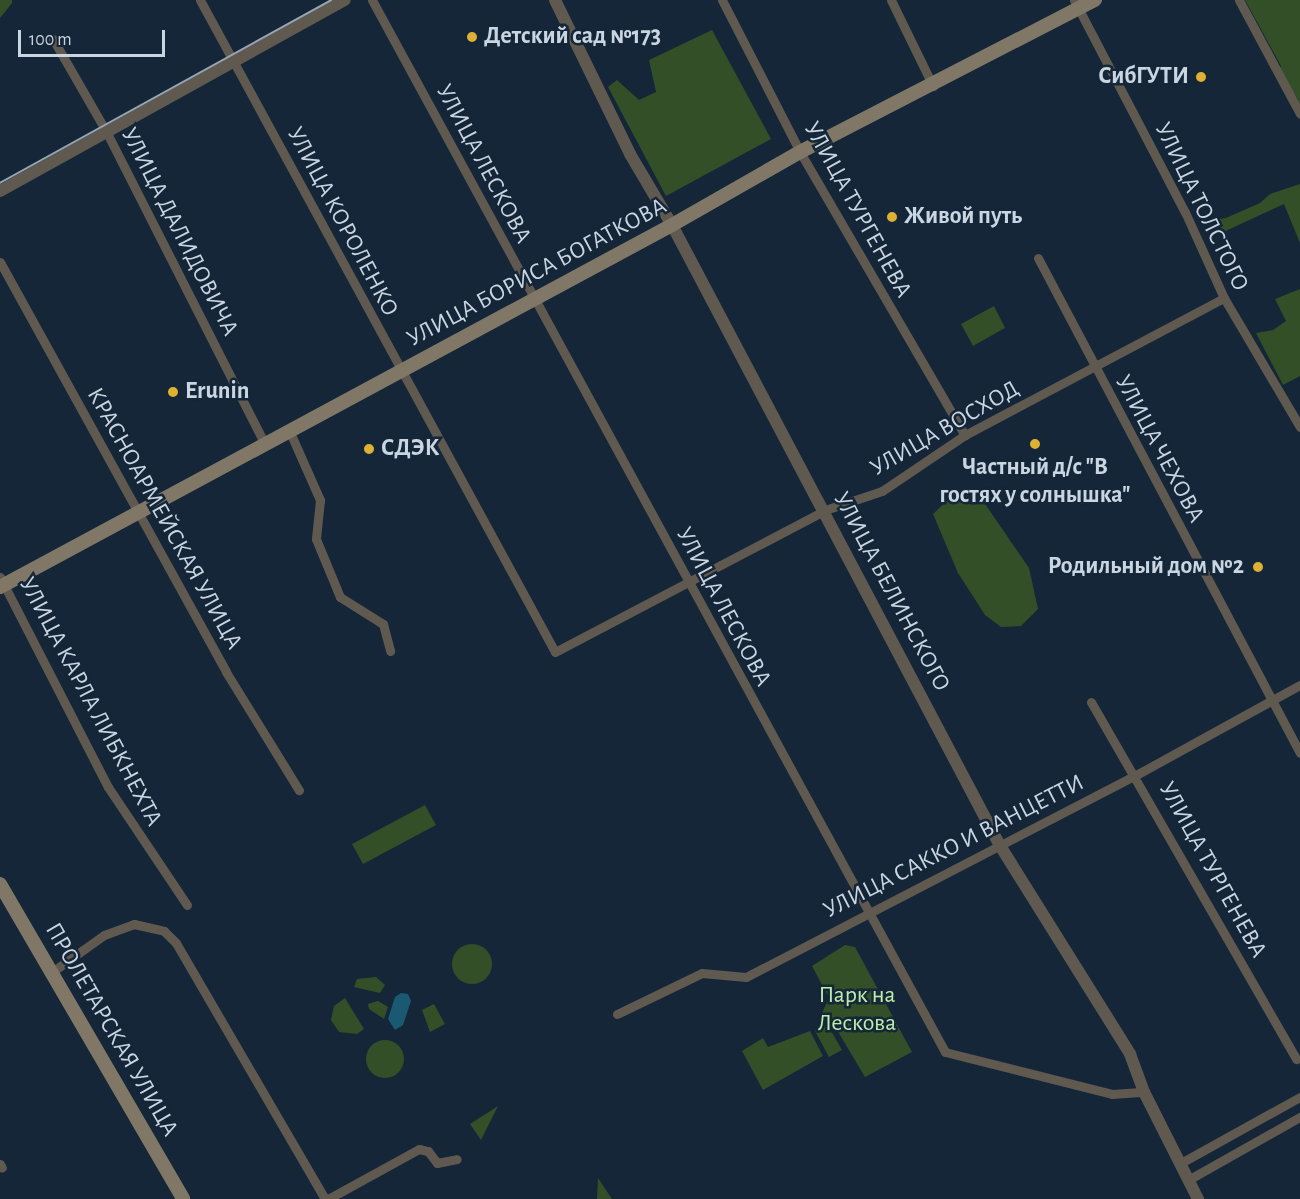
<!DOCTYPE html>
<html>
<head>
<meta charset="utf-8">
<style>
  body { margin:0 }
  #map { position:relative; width:1300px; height:1199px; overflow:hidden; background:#142638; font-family:"Alegreya Sans",sans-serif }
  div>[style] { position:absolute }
  .green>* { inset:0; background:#324f28 }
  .round { border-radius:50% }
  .water>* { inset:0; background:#1b5973 }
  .minor>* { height:9px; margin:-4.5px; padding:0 4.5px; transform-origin:4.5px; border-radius:4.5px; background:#60594f }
  .tertiary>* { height:12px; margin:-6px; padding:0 6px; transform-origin:6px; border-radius:6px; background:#60594f }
  .secondary>* { height:14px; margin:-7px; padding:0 7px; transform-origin:7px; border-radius:7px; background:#817766 }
  .tram>* { height:1.5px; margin:-0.75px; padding:0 0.75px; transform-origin:0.75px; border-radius:0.75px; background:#97a4b3 }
  .dots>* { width:16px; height:16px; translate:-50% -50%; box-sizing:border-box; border:3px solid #142638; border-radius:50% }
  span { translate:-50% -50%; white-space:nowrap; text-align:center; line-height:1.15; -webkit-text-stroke:5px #142638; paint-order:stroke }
  .poi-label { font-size:24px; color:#cad5e2; font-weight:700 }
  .left { translate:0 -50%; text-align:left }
  .right { translate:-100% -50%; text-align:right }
  .street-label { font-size:24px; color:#cad5e2 }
  .park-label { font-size:24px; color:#bceeaa }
  .scale { position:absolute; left:18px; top:30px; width:147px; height:27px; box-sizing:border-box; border:3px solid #cad5e2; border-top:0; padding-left:8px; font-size:18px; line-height:21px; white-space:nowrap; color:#cad5e2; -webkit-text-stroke:4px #142638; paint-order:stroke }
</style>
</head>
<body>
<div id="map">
  <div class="green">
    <div style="clip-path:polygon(0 0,12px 0,12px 3px,0 18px)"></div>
    <div style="clip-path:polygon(1245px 0,1300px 0,1300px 109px,1298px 99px,1279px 71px,1281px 66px)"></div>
    <div style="clip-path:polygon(712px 30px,771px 139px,666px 196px,608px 87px,617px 80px,639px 100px,656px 92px,649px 60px)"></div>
    <div style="clip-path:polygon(1300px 184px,1300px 243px,1284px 204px,1219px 234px,1212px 229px,1213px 220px,1226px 218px,1260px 203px,1270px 194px)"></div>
    <div style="clip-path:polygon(1300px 289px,1300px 376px,1283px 385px,1256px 333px,1273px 330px,1286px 321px,1275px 299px)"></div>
    <div style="clip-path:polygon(994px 306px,1005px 328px,973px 346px,961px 324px)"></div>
    <div style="clip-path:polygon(952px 496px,981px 498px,1029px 568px,1038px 609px,1021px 626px,1001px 627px,985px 615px,958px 573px,933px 514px)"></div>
    <div style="clip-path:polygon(425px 805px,436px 825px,363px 864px,352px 844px)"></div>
    <div class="round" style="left:452px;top:944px;width:40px;height:40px"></div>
    <div style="clip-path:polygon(845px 945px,855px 947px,912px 1052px,865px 1077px,831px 1020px,825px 1021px,822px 1013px,829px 998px,812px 966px)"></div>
    <div style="clip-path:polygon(376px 977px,385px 985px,380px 993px,354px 987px,357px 979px)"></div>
    <div style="clip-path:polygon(345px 998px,364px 1029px,357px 1034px,339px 1032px,331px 1020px,334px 1006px)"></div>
    <div style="clip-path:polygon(378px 1001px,388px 1007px,384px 1019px,369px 1009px,368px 1004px)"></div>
    <div style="clip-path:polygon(434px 1004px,445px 1024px,430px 1032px,422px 1010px)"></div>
    <div style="clip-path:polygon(827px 1024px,842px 1050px,829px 1057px,815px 1031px)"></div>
    <div style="clip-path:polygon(810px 1031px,823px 1056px,763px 1090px,742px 1051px,763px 1038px,768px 1047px)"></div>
    <div class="round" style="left:366px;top:1040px;width:38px;height:38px"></div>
    <div style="clip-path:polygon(498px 1106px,481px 1140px,470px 1124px)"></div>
    <div style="clip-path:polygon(598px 1178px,612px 1199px,597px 1199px)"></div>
  </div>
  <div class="water">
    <div style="clip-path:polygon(401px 993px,408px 994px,411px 1001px,403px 1025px,395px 1030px,388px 1019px,395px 997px)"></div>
  </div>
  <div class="minor">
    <div style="left:200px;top:0;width:742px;rotate:61.43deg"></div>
    <div style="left:555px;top:652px;width:305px;rotate:-27.7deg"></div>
    <div style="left:825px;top:510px;width:60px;rotate:-18.4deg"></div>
    <div style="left:882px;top:491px;width:100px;rotate:-34deg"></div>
    <div style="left:965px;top:435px;width:293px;rotate:-27.9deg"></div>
    <div style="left:372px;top:0;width:1198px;rotate:61.42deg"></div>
    <div style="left:945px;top:1052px;width:172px;rotate:14.1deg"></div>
    <div style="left:1112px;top:1094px;width:32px;rotate:-4deg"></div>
    <div style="left:722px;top:0;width:171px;rotate:62.8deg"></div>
    <div style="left:800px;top:152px;width:328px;rotate:59.8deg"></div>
    <div style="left:891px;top:0;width:96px;rotate:64deg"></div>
    <div style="left:1074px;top:0;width:239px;rotate:62.4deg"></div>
    <div style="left:1185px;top:212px;width:94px;rotate:65.6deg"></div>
    <div style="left:1224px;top:298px;width:150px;rotate:59.5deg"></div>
    <div style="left:1239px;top:0;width:129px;rotate:61.8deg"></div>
    <div style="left:53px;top:39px;width:108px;rotate:60.1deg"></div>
    <div style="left:107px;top:133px;width:350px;rotate:63.1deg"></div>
    <div style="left:1038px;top:258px;width:560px;rotate:62.11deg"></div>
    <div style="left:0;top:262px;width:468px;rotate:61.1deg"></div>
    <div style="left:226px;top:672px;width:139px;rotate:58.3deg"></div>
    <div style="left:289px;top:430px;width:77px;rotate:66.1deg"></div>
    <div style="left:320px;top:500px;width:39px;rotate:96deg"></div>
    <div style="left:316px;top:539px;width:63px;rotate:67.5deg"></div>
    <div style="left:340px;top:597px;width:51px;rotate:32.1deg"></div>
    <div style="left:383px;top:624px;width:28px;rotate:75deg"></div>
    <div style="left:0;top:577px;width:236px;rotate:62.8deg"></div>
    <div style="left:108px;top:787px;width:142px;rotate:56.2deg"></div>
    <div style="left:1091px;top:702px;width:412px;rotate:60.1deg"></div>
    <div style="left:52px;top:972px;width:64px;rotate:-35.4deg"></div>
    <div style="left:104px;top:935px;width:32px;rotate:-20deg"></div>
    <div style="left:134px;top:924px;width:31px;rotate:13deg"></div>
    <div style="left:164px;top:931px;width:17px;rotate:45deg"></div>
    <div style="left:176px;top:943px;width:296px;rotate:59.8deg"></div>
    <div style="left:617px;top:1014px;width:94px;rotate:-25.8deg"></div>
    <div style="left:702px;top:973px;width:44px;rotate:5.2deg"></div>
    <div style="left:746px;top:977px;width:439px;rotate:-27.4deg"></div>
    <div style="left:1136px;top:775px;width:187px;rotate:-28.8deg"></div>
    <div style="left:0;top:1164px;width:4px;rotate:63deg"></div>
    <div style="left:1179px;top:1164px;width:138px;rotate:-29deg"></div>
    <div style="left:1188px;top:1180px;width:129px;rotate:-29.4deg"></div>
    <div style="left:328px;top:1199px;width:104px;rotate:-28.8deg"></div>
    <div style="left:419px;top:1149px;width:9px;rotate:13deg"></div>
    <div style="left:428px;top:1151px;width:15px;rotate:53deg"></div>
    <div style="left:437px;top:1163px;width:20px;rotate:-11deg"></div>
  </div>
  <div class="tertiary">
    <div style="left:555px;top:0;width:171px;rotate:64deg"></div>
    <div style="left:630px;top:154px;width:82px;rotate:59.4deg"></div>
    <div style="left:672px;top:225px;width:700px;rotate:62.15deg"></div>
    <div style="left:999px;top:844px;width:248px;rotate:58deg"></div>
    <div style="left:1130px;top:1054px;width:40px;rotate:69.8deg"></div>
    <div style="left:1144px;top:1092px;width:120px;rotate:63.2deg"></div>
    <div style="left:0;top:191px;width:394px;rotate:-29deg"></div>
  </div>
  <div class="secondary">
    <div style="left:0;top:587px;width:763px;rotate:-28.31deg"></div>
    <div style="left:672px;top:225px;width:147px;rotate:-29.7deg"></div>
    <div style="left:800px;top:152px;width:332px;rotate:-27.3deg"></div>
    <div style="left:0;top:884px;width:364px;rotate:59.8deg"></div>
  </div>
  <div class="tram">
    <div style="left:0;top:183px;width:378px;rotate:-28.9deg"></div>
  </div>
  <div class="dots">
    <div style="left:472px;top:37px;background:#deb133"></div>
    <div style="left:1201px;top:77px;background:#deb133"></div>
    <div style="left:892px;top:217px;background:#deb133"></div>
    <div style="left:173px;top:392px;background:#deb133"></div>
    <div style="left:1035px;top:444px;background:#deb133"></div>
    <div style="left:369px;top:449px;background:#deb133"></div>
    <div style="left:1258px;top:567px;background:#deb133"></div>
  </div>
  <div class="poi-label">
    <span class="left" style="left:484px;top:37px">Детский сад №173</span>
    <span class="right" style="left:1189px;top:77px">СибГУТИ</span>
    <span class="left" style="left:904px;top:217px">Живой путь</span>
    <span class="left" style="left:185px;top:392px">Erunin</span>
    <span class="left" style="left:381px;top:449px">СДЭК</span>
    <span style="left:1035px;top:482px">Частный д/c "В<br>гостях у солнышка"</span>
    <span class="right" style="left:1244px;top:567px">Родильный дом №2</span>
  </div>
  <div class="street-label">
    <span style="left:483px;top:164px;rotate:62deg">УЛИЦА ЛЕСКОВА</span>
    <span style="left:1201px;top:207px;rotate:64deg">УЛИЦА ТОЛСТОГО</span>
    <span style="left:857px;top:210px;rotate:61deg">УЛИЦА ТУРГЕНЕВА</span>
    <span style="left:342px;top:222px;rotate:62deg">УЛИЦА КОРОЛЕНКО</span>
    <span style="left:179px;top:232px;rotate:63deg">УЛИЦА ДАЛИДОВИЧА</span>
    <span style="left:537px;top:273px;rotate:-28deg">УЛИЦА БОРИСА БОГАТКОВА</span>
    <span style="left:945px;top:429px;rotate:-30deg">УЛИЦА ВОСХОД</span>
    <span style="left:1159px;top:449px;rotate:62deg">УЛИЦА ЧЕХОВА</span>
    <span style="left:164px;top:519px;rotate:61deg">КРАСНОАРМЕЙСКАЯ УЛИЦА</span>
    <span style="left:891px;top:592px;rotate:62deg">УЛИЦА БЕЛИНСКОГО</span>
    <span style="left:723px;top:607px;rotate:62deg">УЛИЦА ЛЕСКОВА</span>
    <span style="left:90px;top:702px;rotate:62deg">УЛИЦА КАРЛА ЛИБКНЕХТА</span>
    <span style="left:954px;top:847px;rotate:-27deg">УЛИЦА САККО И ВАНЦЕТТИ</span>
    <span style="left:1212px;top:870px;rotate:61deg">УЛИЦА ТУРГЕНЕВА</span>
    <span style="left:111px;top:1030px;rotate:60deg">ПРОЛЕТАРСКАЯ УЛИЦА</span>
  </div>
  <div class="park-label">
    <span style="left:857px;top:1010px">Парк на<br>Лескова</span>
  </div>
  <div class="scale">100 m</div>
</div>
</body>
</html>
